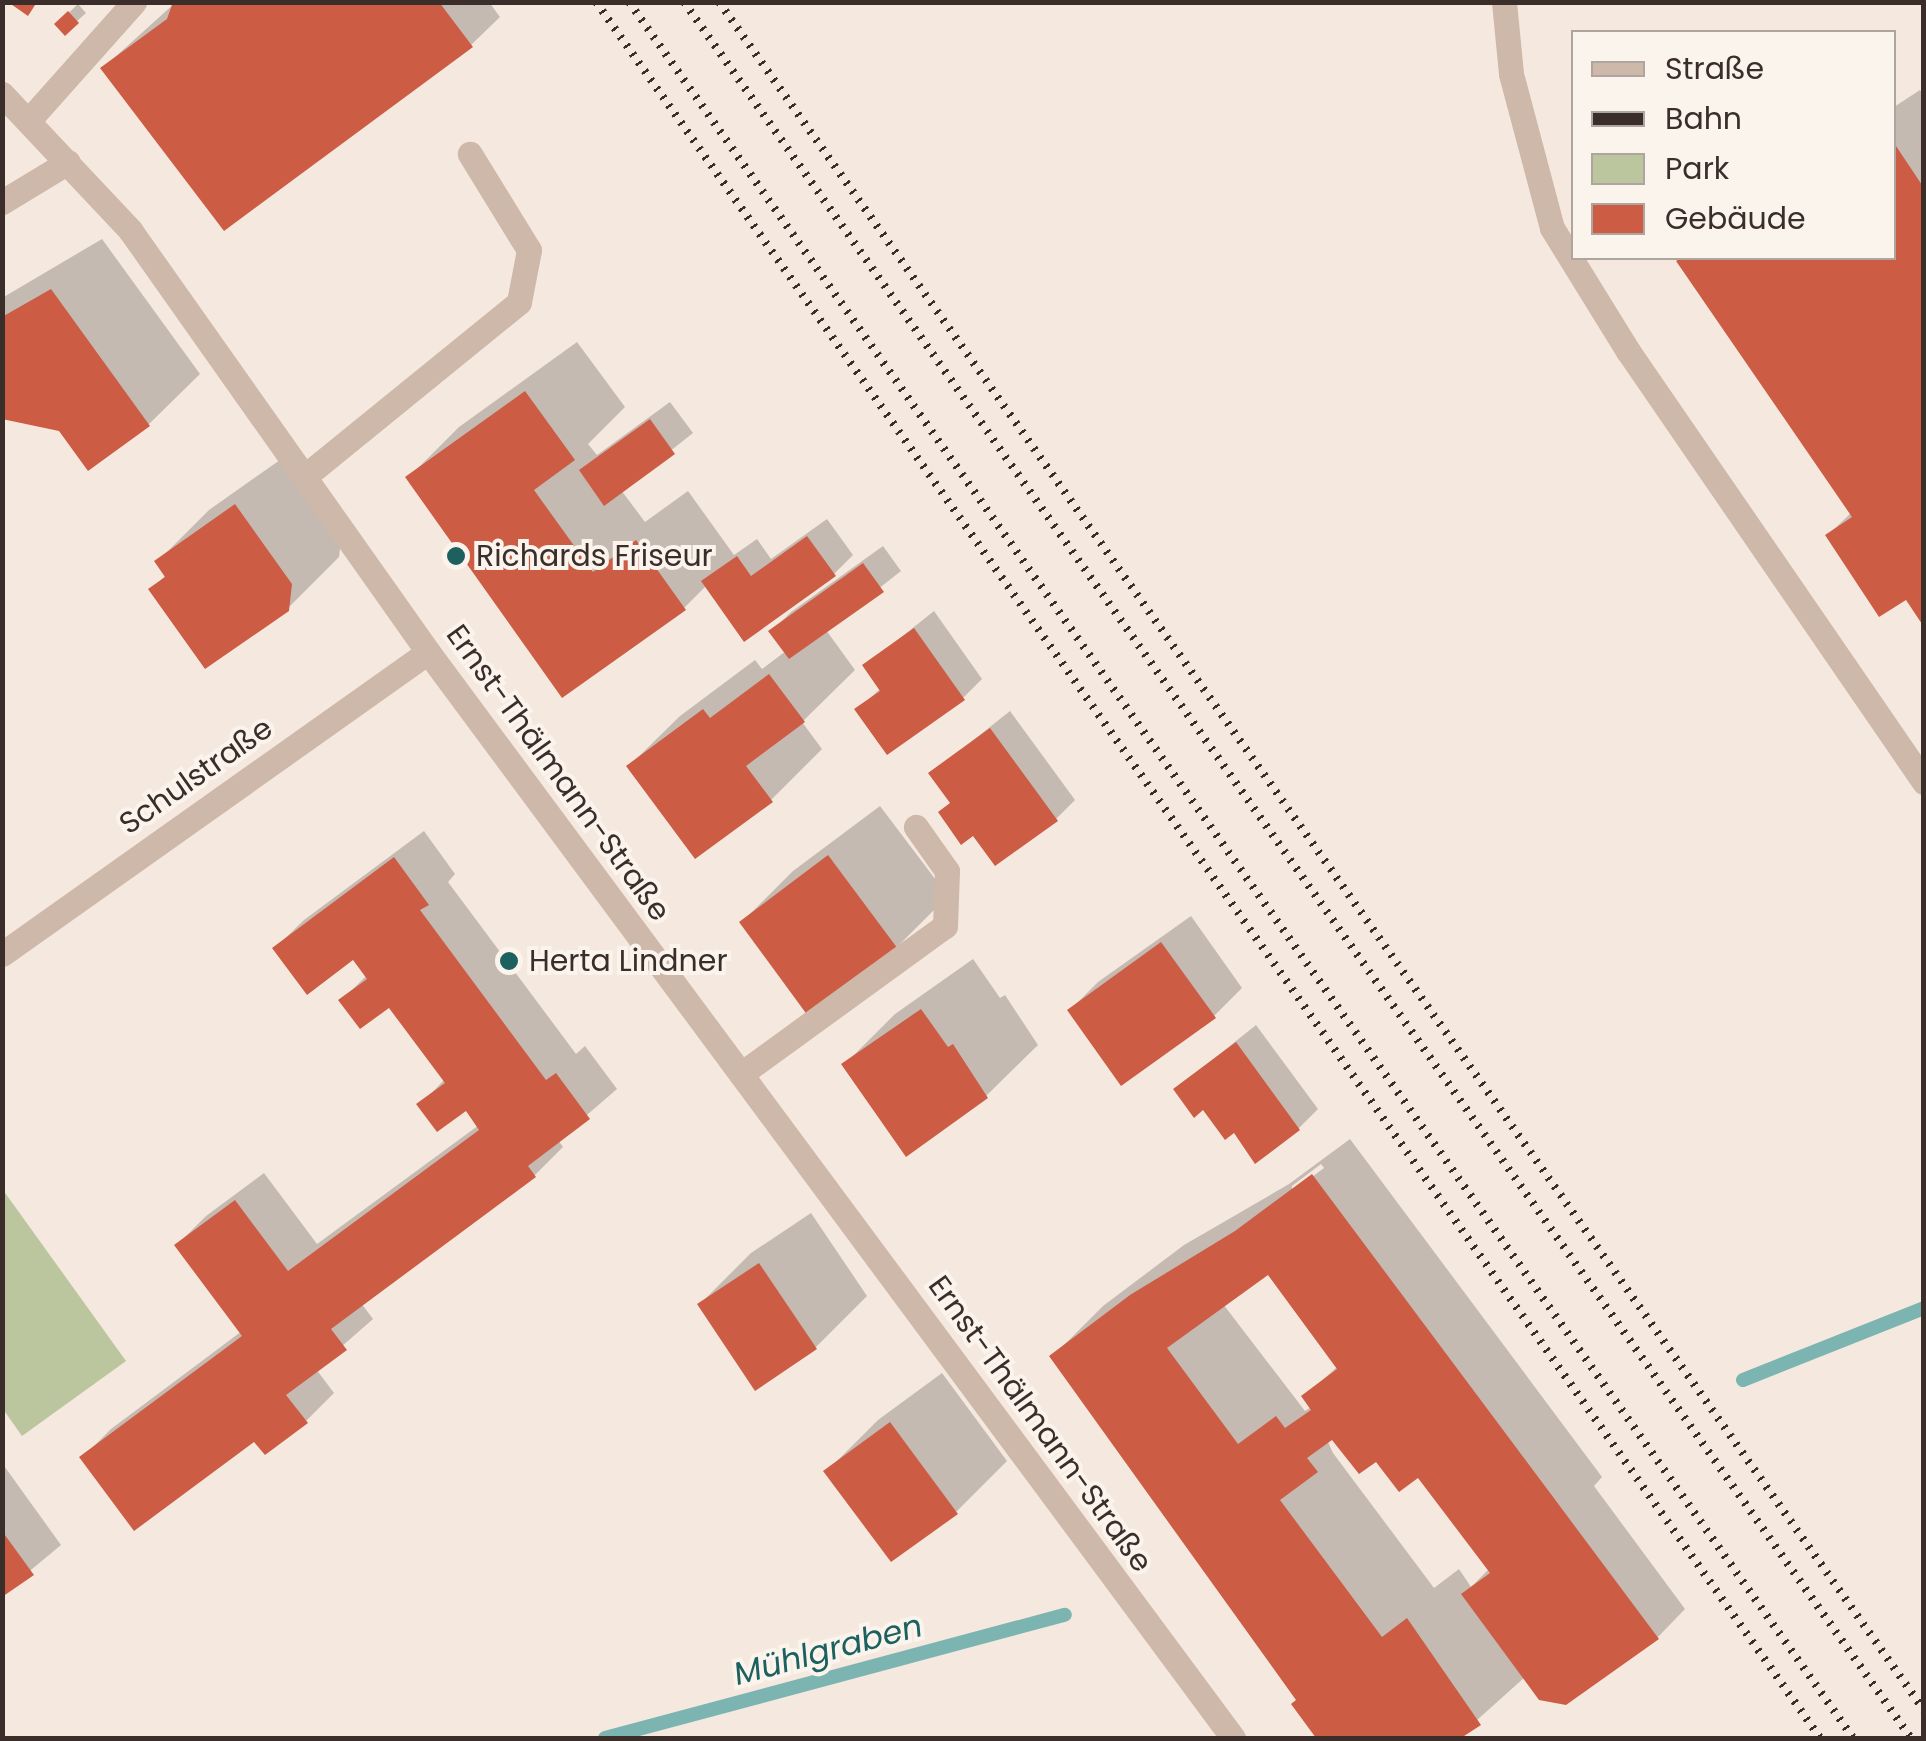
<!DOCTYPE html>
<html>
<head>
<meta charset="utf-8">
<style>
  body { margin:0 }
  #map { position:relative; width:1926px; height:1741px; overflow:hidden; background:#f5e9df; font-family:Poppins,sans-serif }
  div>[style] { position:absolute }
  .green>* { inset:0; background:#bbc59e }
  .shadow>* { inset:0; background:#0003 }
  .stream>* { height:14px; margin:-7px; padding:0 7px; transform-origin:7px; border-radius:7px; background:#7cb4b2 }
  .building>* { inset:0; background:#cd5c45 }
  .minor>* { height:25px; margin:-12.5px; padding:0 12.5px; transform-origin:12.5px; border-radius:12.5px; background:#ceb8aa }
  .rail>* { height:8px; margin-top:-4px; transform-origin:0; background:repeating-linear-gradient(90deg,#3b2e2a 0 2.5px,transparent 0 10.5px) }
  .dots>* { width:28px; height:28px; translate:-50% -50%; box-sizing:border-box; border:5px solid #fbf4ed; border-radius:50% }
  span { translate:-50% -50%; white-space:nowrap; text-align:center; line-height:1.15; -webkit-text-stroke:8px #fbf4ed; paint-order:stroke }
  .poi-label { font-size:30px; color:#3b2e2a }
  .left { translate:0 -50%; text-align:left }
  .street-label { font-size:30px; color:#3b2e2a }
  .water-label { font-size:32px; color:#1c6060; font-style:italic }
  .frame { position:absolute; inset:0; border:5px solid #3b2e2a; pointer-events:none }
  .legend { position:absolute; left:1571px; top:30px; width:325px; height:230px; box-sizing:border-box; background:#fbf4ed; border:2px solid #aea59f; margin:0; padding:12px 18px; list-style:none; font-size:30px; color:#3b2e2a }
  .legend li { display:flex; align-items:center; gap:20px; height:50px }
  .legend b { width:50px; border:2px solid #aea59f }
</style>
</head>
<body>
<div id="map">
  <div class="green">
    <div style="clip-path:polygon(3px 1190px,126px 1361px,22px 1436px,3px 1409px)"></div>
  </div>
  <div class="shadow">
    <div style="clip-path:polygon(176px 2px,489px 2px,500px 17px,471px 45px,103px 68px)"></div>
    <div style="clip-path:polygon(78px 4px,86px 13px,65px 32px,57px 24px)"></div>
    <div style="clip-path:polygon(1920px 90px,1924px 96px,1924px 622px,1906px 596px,1828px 535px,1852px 512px,1679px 262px,1683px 258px,1894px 258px,1894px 107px)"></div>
    <div style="clip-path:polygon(102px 239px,200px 374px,149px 424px,61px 429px,2px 417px,2px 298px)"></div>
    <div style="clip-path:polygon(577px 342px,625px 407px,588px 444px,597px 455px,670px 402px,693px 433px,621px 490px,645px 522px,688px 491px,734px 555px,757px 539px,771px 559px,827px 519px,853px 555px,834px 574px,707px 585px,684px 608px,563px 694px,408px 478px,459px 427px)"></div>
    <div style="clip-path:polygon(287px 455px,342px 532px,339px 557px,287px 609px,152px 589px,167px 574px,158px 561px,209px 510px)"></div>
    <div style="clip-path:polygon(883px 546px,901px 571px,826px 630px,855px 670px,802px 722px,822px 749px,771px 800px,629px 766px,680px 716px,755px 660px,762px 669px,786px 651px,772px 631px,791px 612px)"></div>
    <div style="clip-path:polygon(934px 611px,982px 679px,963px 698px,857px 710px,881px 688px,865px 666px)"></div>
    <div style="clip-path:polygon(1010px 711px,1075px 800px,1056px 819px,973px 833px,932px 773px)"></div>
    <div style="clip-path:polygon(880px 806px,948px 896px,897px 947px,742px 922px,793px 871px)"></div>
    <div style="clip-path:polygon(424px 831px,455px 874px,448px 882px,576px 1054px,585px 1046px,617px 1089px,558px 1140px,563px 1147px,535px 1175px,361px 1303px,373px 1319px,316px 1369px,334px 1393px,306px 1421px,255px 1438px,82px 1458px,111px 1429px,242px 1331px,177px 1245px,206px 1216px,264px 1173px,317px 1244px,479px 1125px,466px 1107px,420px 1105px,445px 1079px,390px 1005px,342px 1000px,367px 975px,354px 956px,275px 948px,304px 920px)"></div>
    <div style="clip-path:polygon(1191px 916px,1242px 988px,1214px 1016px,1070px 1010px,1098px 982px)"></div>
    <div style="clip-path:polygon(973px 959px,1000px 998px,1005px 995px,1038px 1045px,986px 1096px,844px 1065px,895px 1014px)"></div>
    <div style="clip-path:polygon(1256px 1025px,1318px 1109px,1299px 1128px,1234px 1130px,1176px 1089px)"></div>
    <div style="clip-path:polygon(evenodd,1350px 1139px,1602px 1477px,1594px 1486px,1685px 1609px,1657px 1638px,1525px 1677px,1457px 1738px,1319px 1738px,1294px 1705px,1299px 1700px,1052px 1357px,1103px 1306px,1184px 1245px,1289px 1184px,1350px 1139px,1321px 1164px,1324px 1168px,1292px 1192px,1292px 1186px,1321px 1164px,1350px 1139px,1268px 1271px,1338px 1366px,1304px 1397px,1311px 1407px,1305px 1411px,1223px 1304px,1268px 1271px,1350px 1139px,1332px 1436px,1419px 1474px,1489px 1569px,1471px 1587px,1459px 1569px,1434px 1588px,1333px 1453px,1327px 1440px,1332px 1436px)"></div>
    <div style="clip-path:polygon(811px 1213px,867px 1296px,816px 1347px,700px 1304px,751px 1253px)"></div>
    <div style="clip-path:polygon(942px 1373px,1007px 1461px,956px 1512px,827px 1471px,878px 1420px)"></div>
    <div style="clip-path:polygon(2px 1463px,61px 1545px,2px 1594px)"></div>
  </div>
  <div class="stream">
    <div style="left:1743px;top:1380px;width:195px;rotate:-21.7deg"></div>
    <div style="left:605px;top:1738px;width:476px;rotate:-15deg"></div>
  </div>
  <div class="building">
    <div style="clip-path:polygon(8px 2px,37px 2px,28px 16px)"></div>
    <div style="clip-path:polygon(173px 2px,439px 2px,473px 47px,224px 231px,100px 68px,167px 19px)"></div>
    <div style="clip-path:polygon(68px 11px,79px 23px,65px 36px,54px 24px)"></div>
    <div style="clip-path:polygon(1894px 143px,1924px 188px,1924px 627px,1906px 600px,1879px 617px,1825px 535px,1852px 517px,1676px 261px,1681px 258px,1894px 258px)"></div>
    <div style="clip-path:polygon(51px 289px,150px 426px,88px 471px,59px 431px,2px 419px,2px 317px)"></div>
    <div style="clip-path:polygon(525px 391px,575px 460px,534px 490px,593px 572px,636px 540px,686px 610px,562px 698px,405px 477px)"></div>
    <div style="clip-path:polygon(650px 419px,675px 454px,604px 506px,579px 470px)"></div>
    <div style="clip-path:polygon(235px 504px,292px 584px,289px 611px,205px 669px,148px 589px,165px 577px,154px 561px)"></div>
    <div style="clip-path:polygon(807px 536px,836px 576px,744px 642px,701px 581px,737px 556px,751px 576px)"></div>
    <div style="clip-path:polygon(863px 563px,884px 592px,789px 659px,768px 631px)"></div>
    <div style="clip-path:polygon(914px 628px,965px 700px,887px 755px,854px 709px,880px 691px,862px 665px)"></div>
    <div style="clip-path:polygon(769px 674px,805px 722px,746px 766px,773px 802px,695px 859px,626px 766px,703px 709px,710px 718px)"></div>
    <div style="clip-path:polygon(990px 728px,1058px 821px,995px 866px,973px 836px,961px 845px,938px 812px,950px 803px,928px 773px)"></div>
    <div style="clip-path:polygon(828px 855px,898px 949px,808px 1016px,739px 922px)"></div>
    <div style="clip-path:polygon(394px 857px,429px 905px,420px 910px,546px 1080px,556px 1073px,590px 1119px,528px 1166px,536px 1177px,331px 1329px,347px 1350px,286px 1395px,308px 1423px,265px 1455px,254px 1442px,134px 1531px,79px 1457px,242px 1336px,174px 1245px,235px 1200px,288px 1271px,479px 1130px,466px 1111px,437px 1132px,416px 1104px,445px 1083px,389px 1008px,360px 1029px,338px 1000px,367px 979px,353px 960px,307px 995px,272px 948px)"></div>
    <div style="clip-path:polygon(1161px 942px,1216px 1018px,1121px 1086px,1067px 1010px)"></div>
    <div style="clip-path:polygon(921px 1009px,948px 1047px,953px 1044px,988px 1098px,906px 1157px,841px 1064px)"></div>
    <div style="clip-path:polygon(1236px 1042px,1300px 1130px,1255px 1164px,1234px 1133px,1225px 1140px,1203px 1110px,1194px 1118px,1173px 1089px)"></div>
    <div style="clip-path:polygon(evenodd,1312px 1174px,1659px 1639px,1566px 1705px,1539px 1700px,1461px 1594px,1490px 1573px,1418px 1478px,1399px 1492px,1376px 1462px,1359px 1474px,1332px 1440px,1307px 1458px,1318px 1472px,1280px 1500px,1382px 1637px,1407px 1618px,1481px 1725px,1461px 1738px,1316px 1738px,1291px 1704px,1296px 1700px,1049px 1356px,1130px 1295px,1235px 1231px,1312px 1174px,1268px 1275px,1337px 1369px,1301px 1396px,1311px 1410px,1285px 1428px,1276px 1416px,1238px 1444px,1167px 1348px,1268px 1275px)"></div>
    <div style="clip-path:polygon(759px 1263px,817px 1349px,755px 1391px,697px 1304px)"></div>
    <div style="clip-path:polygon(890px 1422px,958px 1514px,891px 1562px,823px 1471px)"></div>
    <div style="clip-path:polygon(2px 1531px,34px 1575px,2px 1597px)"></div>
  </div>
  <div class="minor">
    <div style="left:1504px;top:2px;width:72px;rotate:84.4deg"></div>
    <div style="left:1511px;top:74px;width:159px;rotate:75.1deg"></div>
    <div style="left:1552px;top:228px;width:145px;rotate:58.3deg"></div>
    <div style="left:1628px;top:351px;width:523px;rotate:55.52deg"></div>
    <div style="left:2px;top:94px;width:187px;rotate:46.7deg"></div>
    <div style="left:130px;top:230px;width:517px;rotate:54.77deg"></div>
    <div style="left:428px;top:652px;width:1352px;rotate:53.45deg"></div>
    <div style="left:29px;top:120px;width:158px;rotate:-48.3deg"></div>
    <div style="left:2px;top:202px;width:77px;rotate:-31.2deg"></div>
    <div style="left:304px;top:477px;width:277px;rotate:-39.1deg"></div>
    <div style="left:519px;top:302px;width:53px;rotate:-79.1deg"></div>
    <div style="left:529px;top:250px;width:113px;rotate:-121.6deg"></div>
    <div style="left:2px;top:954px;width:522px;rotate:-35.33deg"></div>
    <div style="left:741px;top:1074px;width:252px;rotate:-36deg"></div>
    <div style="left:945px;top:926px;width:55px;rotate:-87.9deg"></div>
    <div style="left:947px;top:871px;width:54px;rotate:-125.2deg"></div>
  </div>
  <div class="rail">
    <div style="left:596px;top:2px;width:2124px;rotate:54.81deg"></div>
    <div style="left:629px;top:2px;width:2124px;rotate:54.81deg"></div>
    <div style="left:684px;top:2px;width:2126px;rotate:54.75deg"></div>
    <div style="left:719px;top:2px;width:2090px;rotate:54.8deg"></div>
  </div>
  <div class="dots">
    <div style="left:456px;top:556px;background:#1c6060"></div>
    <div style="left:509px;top:961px;background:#1c6060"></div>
  </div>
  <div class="poi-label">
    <span class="left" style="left:476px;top:556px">Richards Friseur</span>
    <span class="left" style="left:529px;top:961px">Herta Lindner</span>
  </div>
  <div class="street-label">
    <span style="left:558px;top:773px;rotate:54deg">Ernst-Thälmann-Straße</span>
    <span style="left:196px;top:776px;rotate:-35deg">Schulstraße</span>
    <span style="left:1040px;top:1424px;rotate:54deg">Ernst-Thälmann-Straße</span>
  </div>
  <div class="water-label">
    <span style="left:828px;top:1650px;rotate:-15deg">Mühlgraben</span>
  </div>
  <div class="frame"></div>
  <ul class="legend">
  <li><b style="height:12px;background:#ceb8aa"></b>Straße</li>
  <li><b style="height:12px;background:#3b2e2a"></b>Bahn</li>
  <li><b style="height:28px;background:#bbc59e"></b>Park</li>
  <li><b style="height:28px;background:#cd5c45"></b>Gebäude</li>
  </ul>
</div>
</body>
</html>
